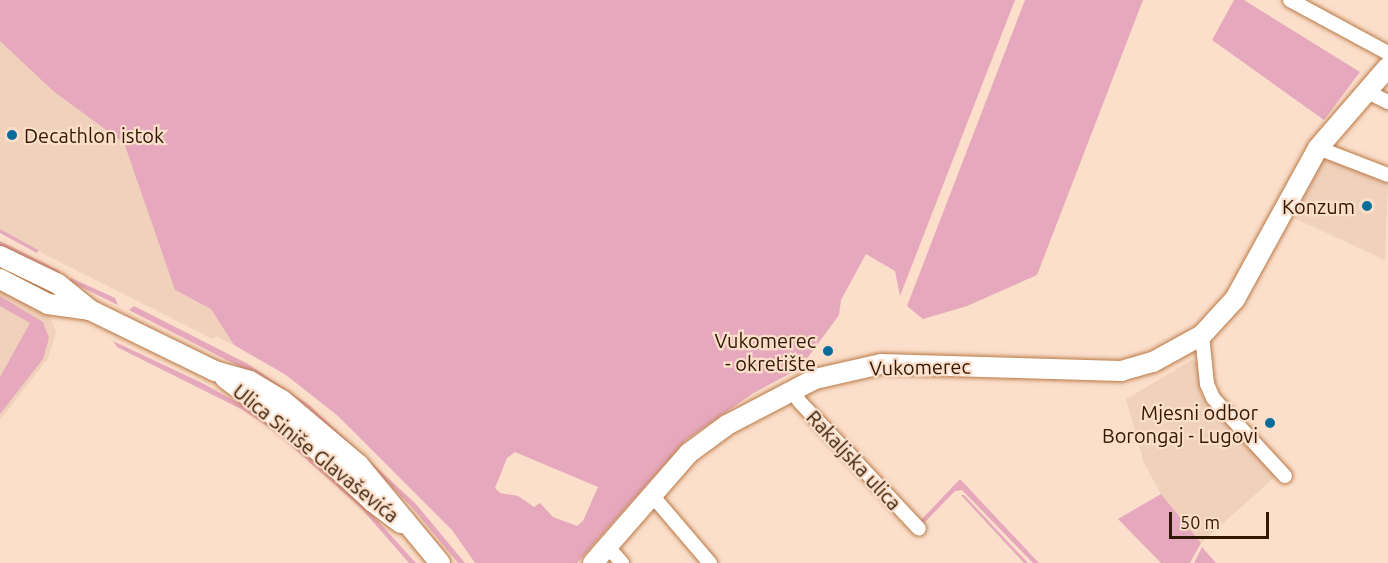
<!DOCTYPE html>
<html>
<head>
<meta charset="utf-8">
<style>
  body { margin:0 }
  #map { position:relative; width:1388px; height:563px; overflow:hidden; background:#fbdfcb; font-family:Ubuntu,sans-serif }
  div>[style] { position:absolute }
  .built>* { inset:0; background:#f0d1bb }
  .green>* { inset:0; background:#e6a8bc }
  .roads { filter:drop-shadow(0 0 2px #b97946) drop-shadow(0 0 2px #b97946) }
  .street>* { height:14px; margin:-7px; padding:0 7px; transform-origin:7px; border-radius:7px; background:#fff }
  .secondary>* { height:20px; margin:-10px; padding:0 10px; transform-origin:10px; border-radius:10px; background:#fff }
  .dots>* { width:16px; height:16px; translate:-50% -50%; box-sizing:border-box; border:3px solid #fbdfcb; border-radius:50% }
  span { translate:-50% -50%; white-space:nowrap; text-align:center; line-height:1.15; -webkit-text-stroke:4.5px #fbdfcb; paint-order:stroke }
  .poi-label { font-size:20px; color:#311803 }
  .left { translate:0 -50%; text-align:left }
  .right { translate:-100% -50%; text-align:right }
  .street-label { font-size:20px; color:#311803 }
  .scale { position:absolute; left:1169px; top:512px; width:100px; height:27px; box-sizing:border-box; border:3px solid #311803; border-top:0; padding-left:8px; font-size:18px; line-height:21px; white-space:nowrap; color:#311803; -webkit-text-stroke:4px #fbdfcb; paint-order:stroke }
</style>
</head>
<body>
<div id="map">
  <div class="built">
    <div style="clip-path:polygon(0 41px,53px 91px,124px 143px,175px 290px,211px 309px,234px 345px,216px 336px,213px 339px,0 232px)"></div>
    <div style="clip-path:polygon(1325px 157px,1388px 179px,1385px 260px,1292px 217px)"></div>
    <div style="clip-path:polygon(0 288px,39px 308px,50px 316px,56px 333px,48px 358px,0 420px)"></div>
    <div style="clip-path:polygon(1192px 360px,1198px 363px,1201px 394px,1277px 475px,1201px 543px,1161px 494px,1144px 463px,1126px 399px)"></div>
  </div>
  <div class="green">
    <div style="clip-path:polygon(evenodd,0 0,1015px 0,900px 296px,895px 271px,866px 254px,841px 300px,839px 315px,800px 368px,752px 394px,686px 440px,577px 563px,475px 563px,452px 530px,338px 416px,286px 375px,234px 345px,211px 309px,175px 290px,124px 143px,53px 91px,0 41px,0 0,515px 452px,598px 487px,583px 521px,577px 526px,553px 517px,540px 503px,534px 507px,518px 496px,500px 493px,495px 488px,507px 458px,515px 452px)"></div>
    <div style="clip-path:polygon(1025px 0,1143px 0,1037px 275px,967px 306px,923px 319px,907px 306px)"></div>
    <div style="clip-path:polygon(1234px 0,1244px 0,1360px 72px,1324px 120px,1212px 40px)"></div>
    <div style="clip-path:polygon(0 229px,38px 250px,37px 253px,0 233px)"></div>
    <div style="clip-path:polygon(0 241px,60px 271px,58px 276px,0 247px)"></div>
    <div style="clip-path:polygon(71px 278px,115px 298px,118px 305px,69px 281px)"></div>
    <div style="clip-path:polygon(0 296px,43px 322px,49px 338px,43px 359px,0 414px,0 377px,30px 323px,0 306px)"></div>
    <div style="clip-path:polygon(134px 306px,248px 364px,309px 405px,416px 504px,465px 563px,458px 563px,411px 506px,363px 459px,266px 380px,129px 310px)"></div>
    <div style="clip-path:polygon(113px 341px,204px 384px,271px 421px,348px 488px,416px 563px,409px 563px,360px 507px,273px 430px,241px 409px,117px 347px)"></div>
    <div style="clip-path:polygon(960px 479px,1039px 563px,1033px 563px,962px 490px,955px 491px,924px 523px,920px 521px)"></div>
    <div style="clip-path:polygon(1161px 494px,1201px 543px,1190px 563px,1161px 563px,1118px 519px)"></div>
    <div style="clip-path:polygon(961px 495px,964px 495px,1028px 563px,1024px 563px)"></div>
    <div style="clip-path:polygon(1202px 547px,1216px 563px,1194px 563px)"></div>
  </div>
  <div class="roads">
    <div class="street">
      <div style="left:1290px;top:0;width:111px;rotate:28.4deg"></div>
      <div style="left:1366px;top:91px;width:25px;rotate:27deg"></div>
      <div style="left:1318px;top:148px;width:75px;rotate:21.1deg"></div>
      <div style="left:1202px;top:335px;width:49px;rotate:84.2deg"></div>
      <div style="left:1207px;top:384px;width:15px;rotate:67deg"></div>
      <div style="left:1213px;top:398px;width:106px;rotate:47.3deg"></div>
      <div style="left:793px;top:389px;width:13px;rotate:63deg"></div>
      <div style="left:799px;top:401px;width:175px;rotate:46.8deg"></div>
      <div style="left:651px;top:494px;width:91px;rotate:49.5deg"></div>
      <div style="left:609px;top:548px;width:20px;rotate:49deg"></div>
    </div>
    <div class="secondary">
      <div style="left:0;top:256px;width:64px;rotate:25.8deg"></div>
      <div style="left:58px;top:284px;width:41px;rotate:39.1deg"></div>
      <div style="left:90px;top:310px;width:139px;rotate:26deg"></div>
      <div style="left:215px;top:371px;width:36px;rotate:16deg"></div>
      <div style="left:250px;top:381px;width:37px;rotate:31deg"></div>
      <div style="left:282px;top:400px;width:101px;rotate:40.2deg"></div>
      <div style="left:359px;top:465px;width:127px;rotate:50.4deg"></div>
      <div style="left:0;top:279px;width:54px;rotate:27.5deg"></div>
      <div style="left:48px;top:304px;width:41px;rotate:8.3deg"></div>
      <div style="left:225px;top:378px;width:101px;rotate:37.3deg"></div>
      <div style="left:305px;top:439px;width:93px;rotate:42.8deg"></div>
      <div style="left:373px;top:502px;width:35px;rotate:37deg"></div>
      <div style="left:593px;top:563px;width:146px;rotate:-48.9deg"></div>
      <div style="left:689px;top:453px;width:47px;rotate:-36.4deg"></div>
      <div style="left:727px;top:425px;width:99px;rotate:-27.6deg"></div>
      <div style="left:815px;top:379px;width:68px;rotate:-12.8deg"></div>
      <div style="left:881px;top:364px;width:240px;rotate:1.7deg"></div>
      <div style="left:1121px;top:371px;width:33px;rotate:-16deg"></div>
      <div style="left:1153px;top:362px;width:56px;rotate:-28.9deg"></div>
      <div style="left:1202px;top:335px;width:49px;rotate:-47.5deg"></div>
      <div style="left:1235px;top:299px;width:172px;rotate:-61.2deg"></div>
      <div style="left:1318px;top:148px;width:107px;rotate:-49.2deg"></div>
    </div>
  </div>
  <div class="dots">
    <div style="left:12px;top:135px;background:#0a6c9a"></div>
    <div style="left:1367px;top:206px;background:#0a6c9a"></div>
    <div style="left:828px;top:351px;background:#0a6c9a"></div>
    <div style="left:1270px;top:423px;background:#0a6c9a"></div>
  </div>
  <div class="poi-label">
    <span class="left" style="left:24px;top:135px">Decathlon istok</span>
    <span class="right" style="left:1355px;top:206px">Konzum</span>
    <span class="right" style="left:816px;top:352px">Vukomerec<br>- okretište</span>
    <span class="right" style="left:1258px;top:424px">Mjesni odbor<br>Borongaj - Lugovi</span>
  </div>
  <div class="street-label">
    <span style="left:920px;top:367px;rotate:-1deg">Vukomerec</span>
    <span style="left:316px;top:453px;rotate:39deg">Ulica Siniše Glavaševića</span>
    <span style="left:854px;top:460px;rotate:47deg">Rakaljska ulica</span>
  </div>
  <div class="scale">50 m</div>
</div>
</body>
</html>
